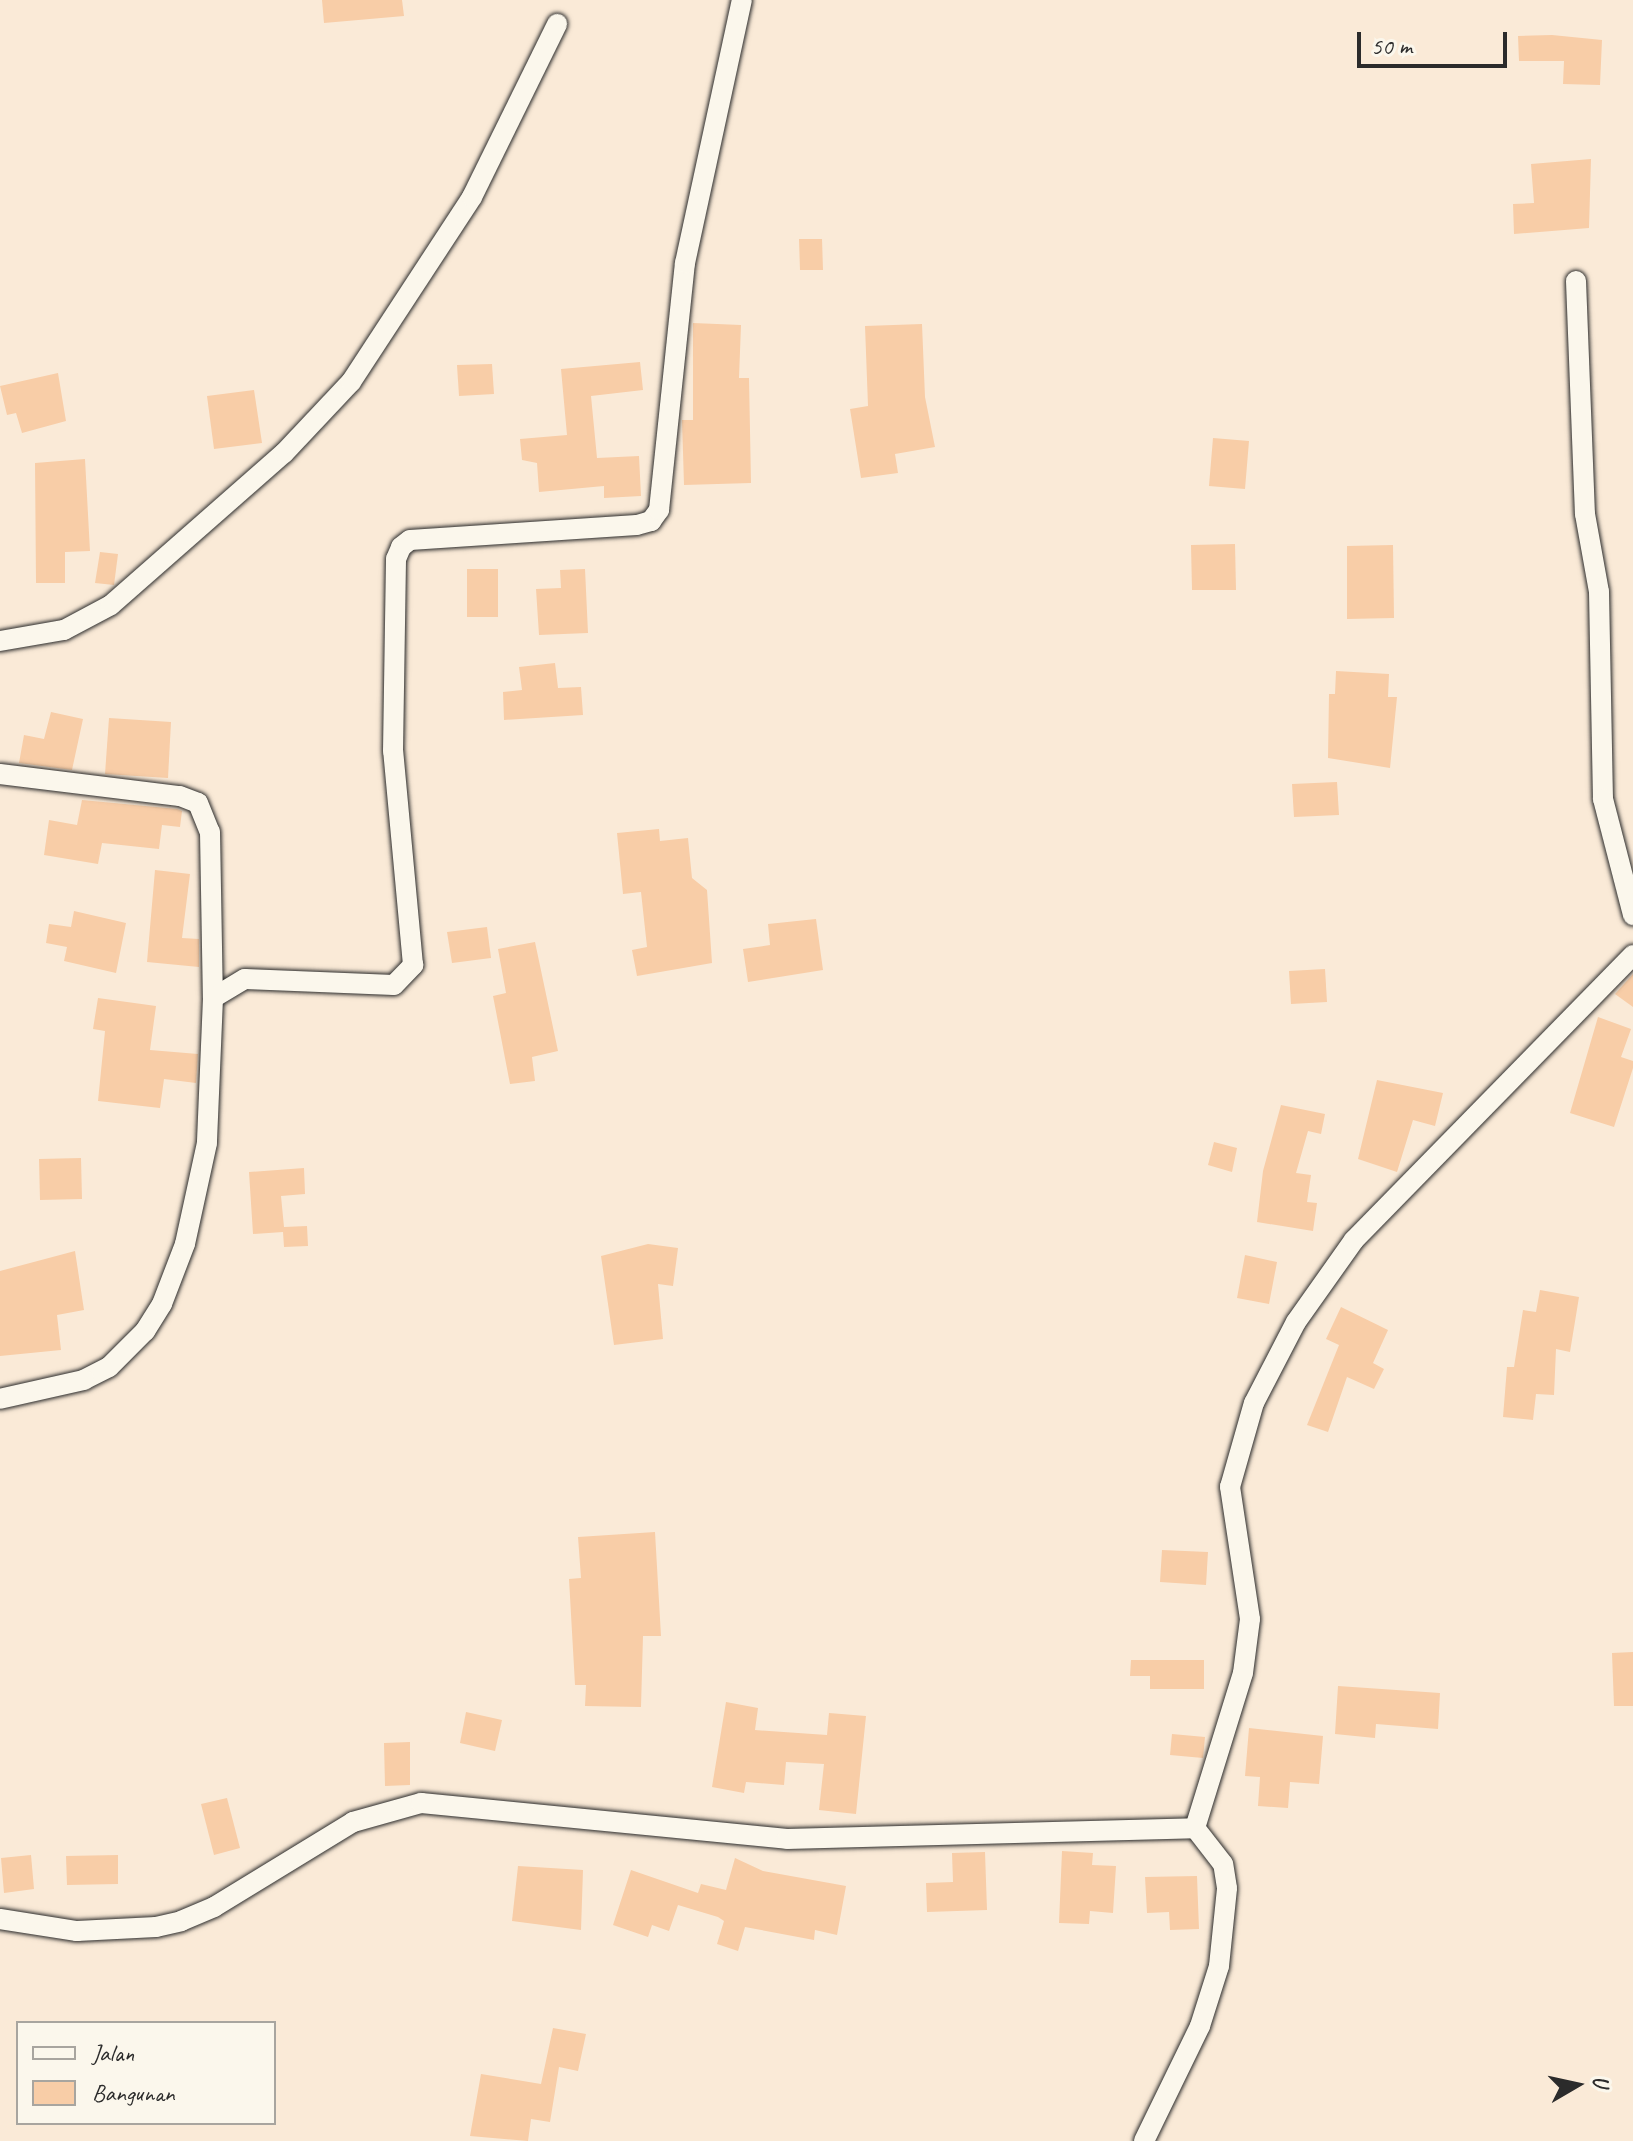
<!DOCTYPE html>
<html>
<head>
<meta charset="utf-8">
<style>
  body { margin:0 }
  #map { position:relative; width:1633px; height:2141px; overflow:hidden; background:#faead7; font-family:Caveat,sans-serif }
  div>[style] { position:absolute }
  .building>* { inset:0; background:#f8cda7 }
  .roads { filter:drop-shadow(0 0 2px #2b2b2b) drop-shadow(0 0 2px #2b2b2b) }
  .street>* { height:20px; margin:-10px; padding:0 10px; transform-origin:10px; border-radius:10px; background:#fbf7ec }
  span { translate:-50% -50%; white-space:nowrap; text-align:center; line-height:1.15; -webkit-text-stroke:8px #fbf7ec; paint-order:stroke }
  .legend { position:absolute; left:16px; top:2021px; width:260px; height:104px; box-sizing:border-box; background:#fbf7ec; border:2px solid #a8a59f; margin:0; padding:10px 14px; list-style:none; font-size:24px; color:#2b2b2b }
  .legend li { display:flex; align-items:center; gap:16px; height:40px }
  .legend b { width:40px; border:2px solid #a8a59f }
  .north { position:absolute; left:1537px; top:2045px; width:80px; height:80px; -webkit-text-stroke:6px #fbf7ec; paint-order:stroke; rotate:81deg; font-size:22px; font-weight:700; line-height:32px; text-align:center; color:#2b2b2b }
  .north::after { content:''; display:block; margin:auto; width:28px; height:36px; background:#2b2b2b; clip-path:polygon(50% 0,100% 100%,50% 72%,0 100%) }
  .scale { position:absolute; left:1357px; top:32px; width:150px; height:36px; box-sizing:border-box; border:4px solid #2b2b2b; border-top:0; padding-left:10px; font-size:24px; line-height:28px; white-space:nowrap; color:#2b2b2b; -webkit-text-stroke:6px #fbf7ec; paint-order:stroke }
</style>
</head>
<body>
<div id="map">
  <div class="building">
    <div style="clip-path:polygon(322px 0,402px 0,404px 16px,324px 23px)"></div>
    <div style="clip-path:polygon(1552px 35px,1602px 40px,1600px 85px,1563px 84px,1564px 61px,1519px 61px,1518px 36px)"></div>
    <div style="clip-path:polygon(1591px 159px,1589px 228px,1514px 234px,1513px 204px,1534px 203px,1531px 164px)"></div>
    <div style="clip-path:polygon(799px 239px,822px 239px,823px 270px,800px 270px)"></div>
    <div style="clip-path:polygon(693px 323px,741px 325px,739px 378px,749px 378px,751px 483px,684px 485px,682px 420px,693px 420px)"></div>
    <div style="clip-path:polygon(922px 324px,925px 397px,935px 447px,895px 454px,898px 473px,861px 478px,850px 409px,868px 406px,865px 326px)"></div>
    <div style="clip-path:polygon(640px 362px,643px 390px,591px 396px,597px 458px,639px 456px,641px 496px,604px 498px,604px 486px,539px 492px,537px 463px,522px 460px,520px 439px,567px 435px,561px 369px)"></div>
    <div style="clip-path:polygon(492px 364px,494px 394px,459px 396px,457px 365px)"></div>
    <div style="clip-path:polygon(58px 373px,66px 421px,22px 433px,16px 413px,7px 415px,0 386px)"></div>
    <div style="clip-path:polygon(254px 390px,262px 443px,214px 449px,207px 396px)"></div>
    <div style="clip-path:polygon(1213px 438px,1249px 441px,1245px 489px,1209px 486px)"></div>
    <div style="clip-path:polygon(85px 459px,90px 551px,65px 552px,65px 583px,36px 583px,35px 463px)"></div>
    <div style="clip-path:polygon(1235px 544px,1236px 590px,1192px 590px,1191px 545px)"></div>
    <div style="clip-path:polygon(1393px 545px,1394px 618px,1347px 619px,1347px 546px)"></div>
    <div style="clip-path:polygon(100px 552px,118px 554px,114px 585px,95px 583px)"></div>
    <div style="clip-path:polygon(467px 569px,498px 569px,498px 617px,467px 617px)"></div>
    <div style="clip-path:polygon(585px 569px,588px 633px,539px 635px,536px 589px,561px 588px,560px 570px)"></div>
    <div style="clip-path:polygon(555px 663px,558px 688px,581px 687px,583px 715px,504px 720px,503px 692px,522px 690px,519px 667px)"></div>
    <div style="clip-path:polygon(1336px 671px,1389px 674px,1388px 697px,1397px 697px,1390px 768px,1328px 758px,1329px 694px,1335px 694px)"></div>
    <div style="clip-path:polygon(51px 712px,83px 719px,72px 770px,19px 763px,24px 735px,44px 739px)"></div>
    <div style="clip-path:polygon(109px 718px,171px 722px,168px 778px,105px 774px)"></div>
    <div style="clip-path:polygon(1337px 782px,1339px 815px,1294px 817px,1292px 784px)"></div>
    <div style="clip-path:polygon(82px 800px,177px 809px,182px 811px,180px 827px,162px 825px,159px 849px,102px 843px,98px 864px,44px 855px,49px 820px,77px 825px)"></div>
    <div style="clip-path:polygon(659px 829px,660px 841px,688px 838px,692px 878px,707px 890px,712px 963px,637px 976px,632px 950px,647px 947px,641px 892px,623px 894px,617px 833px)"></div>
    <div style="clip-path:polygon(155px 870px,190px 874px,182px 938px,199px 939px,199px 967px,147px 962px)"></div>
    <div style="clip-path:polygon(74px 911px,126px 923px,116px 973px,64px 961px,67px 947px,46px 943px,49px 924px,71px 927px)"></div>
    <div style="clip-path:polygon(816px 919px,823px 970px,748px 982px,743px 949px,770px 945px,768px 924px)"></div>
    <div style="clip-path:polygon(487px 927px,491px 958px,452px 963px,447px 932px)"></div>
    <div style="clip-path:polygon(535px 942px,558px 1051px,532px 1057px,535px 1081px,510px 1084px,493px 996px,506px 993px,498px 949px)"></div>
    <div style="clip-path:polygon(1325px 969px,1327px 1002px,1291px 1004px,1289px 971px)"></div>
    <div style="clip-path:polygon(1633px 974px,1633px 1007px,1615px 994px)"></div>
    <div style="clip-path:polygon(98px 998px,156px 1006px,150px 1050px,198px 1054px,196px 1083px,164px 1079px,160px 1108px,98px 1101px,105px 1031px,93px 1029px)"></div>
    <div style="clip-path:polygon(1598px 1017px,1631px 1029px,1621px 1057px,1633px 1061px,1633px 1068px,1614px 1127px,1570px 1113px)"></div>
    <div style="clip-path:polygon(1377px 1080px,1443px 1093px,1435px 1126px,1413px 1120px,1397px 1172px,1358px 1159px)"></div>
    <div style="clip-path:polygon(1281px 1105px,1325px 1114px,1321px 1134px,1308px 1131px,1296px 1173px,1311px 1175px,1307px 1202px,1317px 1203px,1313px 1231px,1257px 1222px,1263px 1171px)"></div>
    <div style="clip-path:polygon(1214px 1142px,1237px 1148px,1232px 1172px,1208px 1165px)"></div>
    <div style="clip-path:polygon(81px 1158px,82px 1199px,40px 1200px,39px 1159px)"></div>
    <div style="clip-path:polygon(304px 1168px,305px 1194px,281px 1196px,284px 1227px,307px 1226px,308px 1246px,284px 1247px,283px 1232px,253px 1234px,249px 1172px)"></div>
    <div style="clip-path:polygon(648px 1244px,678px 1248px,673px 1286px,658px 1284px,663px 1339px,614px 1345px,601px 1256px)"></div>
    <div style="clip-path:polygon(75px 1251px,84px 1310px,57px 1315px,61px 1350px,0 1356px,0 1271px)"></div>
    <div style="clip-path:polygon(1245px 1255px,1277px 1262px,1269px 1304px,1237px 1298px)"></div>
    <div style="clip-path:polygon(1540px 1290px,1579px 1297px,1570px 1352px,1556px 1349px,1554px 1395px,1536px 1394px,1533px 1420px,1503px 1417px,1507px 1367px,1514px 1367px,1523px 1310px,1536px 1312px)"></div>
    <div style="clip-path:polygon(1341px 1307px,1388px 1330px,1373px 1363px,1384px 1369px,1374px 1389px,1347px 1377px,1328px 1432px,1307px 1425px,1339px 1345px,1326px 1339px)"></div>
    <div style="clip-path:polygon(655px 1532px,661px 1636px,643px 1636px,641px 1707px,585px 1706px,586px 1685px,575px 1685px,569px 1579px,581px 1578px,578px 1537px)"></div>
    <div style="clip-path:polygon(1162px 1550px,1208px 1552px,1206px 1585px,1160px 1582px)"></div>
    <div style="clip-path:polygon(1633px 1652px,1633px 1706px,1614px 1706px,1612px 1653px)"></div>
    <div style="clip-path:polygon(1131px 1660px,1204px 1660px,1204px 1689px,1150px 1689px,1150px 1676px,1130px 1676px)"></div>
    <div style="clip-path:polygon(1338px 1686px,1440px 1693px,1438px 1729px,1376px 1724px,1375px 1738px,1335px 1734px)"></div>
    <div style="clip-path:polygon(726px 1702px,758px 1708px,755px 1730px,827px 1735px,829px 1713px,866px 1716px,856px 1814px,819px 1810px,824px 1764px,786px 1762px,784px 1785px,746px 1782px,744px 1793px,712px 1787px)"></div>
    <div style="clip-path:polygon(466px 1712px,502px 1720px,495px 1751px,460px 1743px)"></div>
    <div style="clip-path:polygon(1249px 1728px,1323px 1736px,1319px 1784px,1290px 1782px,1288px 1808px,1258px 1806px,1260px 1777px,1245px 1776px)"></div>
    <div style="clip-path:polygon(1172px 1734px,1205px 1737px,1203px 1758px,1170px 1755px)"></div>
    <div style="clip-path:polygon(410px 1742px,410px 1785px,385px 1786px,384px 1743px)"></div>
    <div style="clip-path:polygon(227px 1798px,240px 1848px,214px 1855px,201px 1804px)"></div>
    <div style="clip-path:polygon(1062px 1851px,1093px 1853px,1092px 1865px,1116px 1866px,1113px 1913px,1090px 1911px,1089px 1924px,1059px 1923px)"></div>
    <div style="clip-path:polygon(985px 1852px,987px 1910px,927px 1912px,926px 1883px,953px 1882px,952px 1853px)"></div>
    <div style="clip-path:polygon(31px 1855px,34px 1889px,4px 1893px,1px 1858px)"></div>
    <div style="clip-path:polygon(118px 1855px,118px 1884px,67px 1885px,66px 1856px)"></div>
    <div style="clip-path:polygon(735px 1858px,763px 1871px,846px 1886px,837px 1935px,815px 1930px,814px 1940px,745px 1927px,738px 1951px,717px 1944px,724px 1921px,718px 1917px,678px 1905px,669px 1931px,652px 1925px,648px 1937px,613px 1925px,631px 1870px,698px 1893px,701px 1884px,726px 1890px)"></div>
    <div style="clip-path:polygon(518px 1866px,583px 1870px,581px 1930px,512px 1921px)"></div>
    <div style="clip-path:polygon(1197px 1876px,1199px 1929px,1170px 1930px,1169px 1912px,1147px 1913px,1145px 1877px)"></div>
    <div style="clip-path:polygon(553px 2028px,586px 2034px,578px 2071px,559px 2067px,550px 2122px,531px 2119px,528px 2141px,470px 2136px,481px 2074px,541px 2084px)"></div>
  </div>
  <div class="roads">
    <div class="street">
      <div style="left:1576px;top:281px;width:233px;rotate:87.8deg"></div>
      <div style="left:1585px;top:514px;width:79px;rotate:79.8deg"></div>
      <div style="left:1599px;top:592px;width:207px;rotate:88.9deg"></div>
      <div style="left:1603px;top:799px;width:120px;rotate:75.5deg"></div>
      <div style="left:0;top:641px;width:65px;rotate:-9.8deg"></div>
      <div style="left:64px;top:630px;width:53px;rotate:-28deg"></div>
      <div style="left:111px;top:605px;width:230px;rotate:-41.3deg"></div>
      <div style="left:284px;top:453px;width:98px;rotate:-46.7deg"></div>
      <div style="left:351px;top:382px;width:221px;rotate:-56.8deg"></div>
      <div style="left:472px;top:197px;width:193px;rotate:-63.8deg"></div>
      <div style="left:0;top:774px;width:181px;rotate:7deg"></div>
      <div style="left:180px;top:796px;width:19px;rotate:21deg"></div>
      <div style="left:198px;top:803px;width:31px;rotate:68deg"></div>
      <div style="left:210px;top:832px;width:166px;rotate:89deg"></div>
      <div style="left:213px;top:998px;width:145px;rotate:92.4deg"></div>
      <div style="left:207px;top:1143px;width:103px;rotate:102.3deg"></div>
      <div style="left:185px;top:1244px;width:64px;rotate:111deg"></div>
      <div style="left:162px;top:1304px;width:32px;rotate:122deg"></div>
      <div style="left:145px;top:1331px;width:51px;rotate:135deg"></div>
      <div style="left:109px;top:1367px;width:28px;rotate:153deg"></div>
      <div style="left:84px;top:1380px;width:86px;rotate:167.3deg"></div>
      <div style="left:213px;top:998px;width:37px;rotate:-31deg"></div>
      <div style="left:245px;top:979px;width:149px;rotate:2.3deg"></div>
      <div style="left:394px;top:985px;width:28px;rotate:-46deg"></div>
      <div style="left:413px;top:965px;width:215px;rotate:-95.3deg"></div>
      <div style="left:393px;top:751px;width:192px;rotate:-89.1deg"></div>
      <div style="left:396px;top:559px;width:13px;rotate:-67deg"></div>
      <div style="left:401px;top:547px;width:11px;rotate:-38deg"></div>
      <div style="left:410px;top:540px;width:227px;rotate:-3.8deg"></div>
      <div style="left:637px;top:525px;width:15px;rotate:-16deg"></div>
      <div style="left:651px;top:521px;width:14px;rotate:-54deg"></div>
      <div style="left:659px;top:510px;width:248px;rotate:-84deg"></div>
      <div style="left:685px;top:263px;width:269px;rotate:-77.8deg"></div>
      <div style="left:0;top:1919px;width:78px;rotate:8.9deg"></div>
      <div style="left:77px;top:1931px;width:79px;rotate:-2.9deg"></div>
      <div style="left:156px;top:1927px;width:26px;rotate:-13deg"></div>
      <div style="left:181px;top:1921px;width:36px;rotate:-23deg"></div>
      <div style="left:214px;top:1907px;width:163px;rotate:-31.4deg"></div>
      <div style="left:353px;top:1822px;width:71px;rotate:-15.6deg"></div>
      <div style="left:421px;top:1803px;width:368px;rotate:5.6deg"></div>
      <div style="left:787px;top:1839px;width:408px;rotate:-1.5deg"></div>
      <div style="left:1195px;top:1828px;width:162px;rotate:-72.8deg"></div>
      <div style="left:1243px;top:1673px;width:54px;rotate:-82.6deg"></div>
      <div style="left:1250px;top:1619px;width:134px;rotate:-98.6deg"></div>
      <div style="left:1230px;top:1487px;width:87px;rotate:-74.1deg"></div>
      <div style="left:1254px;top:1403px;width:91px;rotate:-62.6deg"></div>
      <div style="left:1296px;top:1322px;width:100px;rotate:-54.7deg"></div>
      <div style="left:1354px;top:1240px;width:399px;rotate:-45.6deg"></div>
      <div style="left:1144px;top:2141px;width:128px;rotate:-64deg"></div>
      <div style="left:1200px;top:2026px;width:63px;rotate:-72.4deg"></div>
      <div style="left:1219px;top:1966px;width:78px;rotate:-84.1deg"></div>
      <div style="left:1227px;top:1888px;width:24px;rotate:-99deg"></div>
      <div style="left:1223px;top:1864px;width:46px;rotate:-127.9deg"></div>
    </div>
  </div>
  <ul class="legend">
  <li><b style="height:10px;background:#fbf7ec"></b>Jalan</li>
  <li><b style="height:22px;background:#f8cda7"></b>Bangunan</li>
  </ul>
  <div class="north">U</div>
  <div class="scale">50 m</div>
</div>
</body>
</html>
